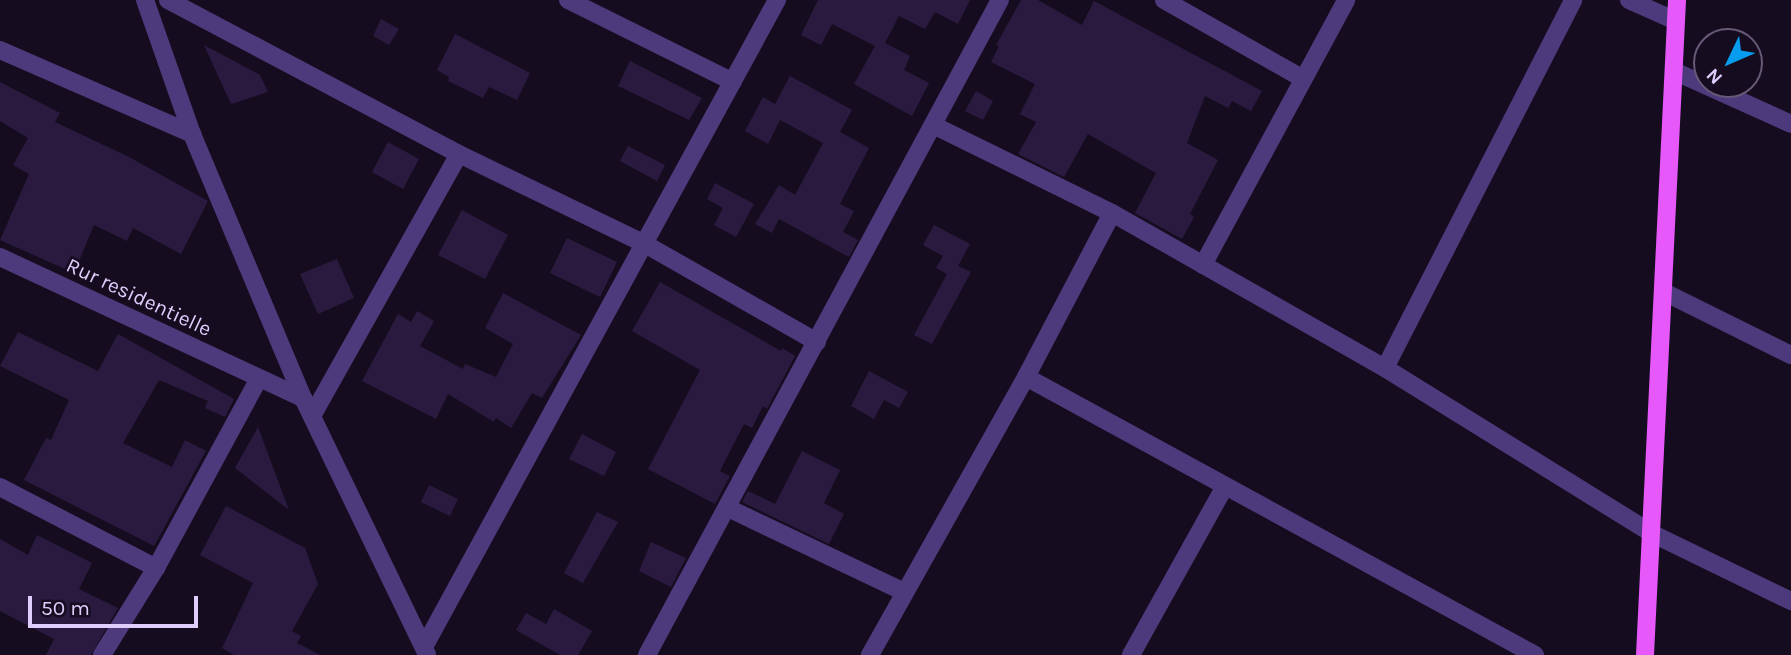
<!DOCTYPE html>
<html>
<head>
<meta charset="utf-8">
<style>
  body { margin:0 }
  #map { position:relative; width:1791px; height:655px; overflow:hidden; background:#150d1f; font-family:Karla,sans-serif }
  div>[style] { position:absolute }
  .building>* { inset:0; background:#2b1a40 }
  .minor>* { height:18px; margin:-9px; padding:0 9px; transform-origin:9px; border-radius:9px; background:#4d3a7d }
  .major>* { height:18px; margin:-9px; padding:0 9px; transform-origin:9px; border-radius:9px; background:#e758fa }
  span { translate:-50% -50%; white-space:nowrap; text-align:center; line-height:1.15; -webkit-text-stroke:5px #150d1f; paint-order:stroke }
  .street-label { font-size:21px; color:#dfcdfd }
  .north { position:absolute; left:1693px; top:28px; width:70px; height:70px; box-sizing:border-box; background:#150d1f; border:2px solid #665a78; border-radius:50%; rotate:226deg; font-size:19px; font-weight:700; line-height:28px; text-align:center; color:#dfcdfd }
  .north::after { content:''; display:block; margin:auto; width:24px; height:32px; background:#079def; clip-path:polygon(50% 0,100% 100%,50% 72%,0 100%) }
  .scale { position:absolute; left:28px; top:596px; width:170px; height:32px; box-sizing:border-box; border:4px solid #dfcdfd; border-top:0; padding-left:9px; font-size:21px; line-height:24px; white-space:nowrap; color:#dfcdfd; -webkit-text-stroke:5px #150d1f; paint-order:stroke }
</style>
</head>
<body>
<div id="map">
  <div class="building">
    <div style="clip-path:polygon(818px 0,970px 0,958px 24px,935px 12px,925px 29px,899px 16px,885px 43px,910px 56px,904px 70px,929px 83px,912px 116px,854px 84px,875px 46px,832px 24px,821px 45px,801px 35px)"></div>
    <div style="clip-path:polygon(1021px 0,1038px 0,1082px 25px,1094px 1px,1262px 91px,1251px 111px,1232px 101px,1228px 108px,1205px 96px,1187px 143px,1218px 160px,1190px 214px,1194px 217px,1182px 239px,1135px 213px,1156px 173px,1088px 134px,1064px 177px,1018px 154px,1036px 122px,1020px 114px,1035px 84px,991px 62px,999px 46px,996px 45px)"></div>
    <div style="clip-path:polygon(381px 19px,399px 29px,389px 45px,373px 36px)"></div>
    <div style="clip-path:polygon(455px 34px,530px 73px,517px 100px,489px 87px,483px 98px,448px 81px,449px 77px,437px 70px)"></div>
    <div style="clip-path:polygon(204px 45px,260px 75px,268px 92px,231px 104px)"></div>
    <div style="clip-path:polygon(630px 61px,702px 98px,689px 120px,618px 86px)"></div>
    <div style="clip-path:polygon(790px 76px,852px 110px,840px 132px,869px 148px,840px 204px,854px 211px,843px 232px,858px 240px,849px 257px,779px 219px,772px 233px,755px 224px,779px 185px,795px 195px,823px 143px,780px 120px,768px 144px,745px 131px,763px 97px,775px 104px)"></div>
    <div style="clip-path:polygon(0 82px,60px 113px,55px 122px,129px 157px,208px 201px,181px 254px,133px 228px,127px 241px,94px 225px,74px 273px,0 240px,29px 174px,13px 165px,28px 138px,0 121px)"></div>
    <div style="clip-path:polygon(976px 91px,993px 101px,983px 120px,965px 111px)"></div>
    <div style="clip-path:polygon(388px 142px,419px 159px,403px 189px,372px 172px)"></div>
    <div style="clip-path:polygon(628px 146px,665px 165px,657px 181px,620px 161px)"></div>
    <div style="clip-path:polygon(715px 183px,754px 204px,736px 237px,714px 225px,723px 208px,707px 199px)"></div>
    <div style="clip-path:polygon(462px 210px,508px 235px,485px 279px,438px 255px)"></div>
    <div style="clip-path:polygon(934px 225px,970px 244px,958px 266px,971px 272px,932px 344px,914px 335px,947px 274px,936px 268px,943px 256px,923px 245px)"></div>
    <div style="clip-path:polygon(567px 238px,617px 262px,600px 297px,550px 273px)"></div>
    <div style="clip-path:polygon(337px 259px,354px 298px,318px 314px,300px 274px)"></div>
    <div style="clip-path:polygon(660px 282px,781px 351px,782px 348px,795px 356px,767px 409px,763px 406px,752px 428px,744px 424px,720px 471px,730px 476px,715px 504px,648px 469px,700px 370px,632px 331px)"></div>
    <div style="clip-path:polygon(503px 293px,581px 335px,542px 398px,532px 393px,511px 428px,496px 418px,494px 422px,448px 394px,436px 419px,362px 381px,398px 314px,411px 322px,417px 311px,434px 321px,420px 346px,463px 369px,465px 364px,496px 377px,513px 344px,485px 328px)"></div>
    <div style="clip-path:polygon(18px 332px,98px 371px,118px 334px,234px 399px,225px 417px,205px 408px,208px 401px,159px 380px,123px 443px,172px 467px,185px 440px,206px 451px,154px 546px,24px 480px,46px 438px,51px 440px,69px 400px,0 366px)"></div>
    <div style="clip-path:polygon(869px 371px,908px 392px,899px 408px,884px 400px,874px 419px,851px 406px)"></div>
    <div style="clip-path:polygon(258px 427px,289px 510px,235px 468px)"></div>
    <div style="clip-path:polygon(582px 434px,616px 452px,604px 476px,569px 459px)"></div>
    <div style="clip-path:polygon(802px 451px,840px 470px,824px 503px,844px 514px,829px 544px,742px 502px,748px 491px,775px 504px)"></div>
    <div style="clip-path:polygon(429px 485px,458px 499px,450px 516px,421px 502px)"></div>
    <div style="clip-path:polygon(226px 506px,305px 548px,318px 584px,292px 631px,301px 636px,297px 643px,320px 655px,234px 655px,222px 648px,253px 583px,200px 555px)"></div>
    <div style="clip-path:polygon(597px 512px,618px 522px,583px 583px,564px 573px)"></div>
    <div style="clip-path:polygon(37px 535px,92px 563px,79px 589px,118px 608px,91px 655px,46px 655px,54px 639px,0 611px,0 539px,28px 555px)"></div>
    <div style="clip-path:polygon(651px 542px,686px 558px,671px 587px,639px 571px)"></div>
    <div style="clip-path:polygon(554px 609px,592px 631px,578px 655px,560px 655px,516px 630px,526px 613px,546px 624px)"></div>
  </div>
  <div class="minor">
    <div style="left:145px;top:0;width:142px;rotate:70.7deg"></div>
    <div style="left:192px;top:134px;width:286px;rotate:67.2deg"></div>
    <div style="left:303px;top:398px;width:285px;rotate:64.2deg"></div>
    <div style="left:168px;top:0;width:329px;rotate:27.9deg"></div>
    <div style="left:459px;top:154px;width:207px;rotate:25.8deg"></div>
    <div style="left:645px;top:244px;width:198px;rotate:29.7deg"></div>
    <div style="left:568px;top:0;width:184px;rotate:26.4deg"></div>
    <div style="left:1164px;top:0;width:159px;rotate:29.5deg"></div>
    <div style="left:1629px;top:0;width:51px;rotate:24.1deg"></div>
    <div style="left:0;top:50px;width:210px;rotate:23.6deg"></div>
    <div style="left:1676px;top:72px;width:126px;rotate:24.3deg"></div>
    <div style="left:933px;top:125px;width:199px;rotate:26.2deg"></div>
    <div style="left:1112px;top:213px;width:314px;rotate:29.6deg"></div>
    <div style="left:1385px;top:368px;width:313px;rotate:31.8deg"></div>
    <div style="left:1651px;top:533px;width:156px;rotate:25.9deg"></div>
    <div style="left:0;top:257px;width:334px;rotate:25deg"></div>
    <div style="left:1203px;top:265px;width:301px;rotate:-61.6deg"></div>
    <div style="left:1664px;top:292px;width:142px;rotate:26.4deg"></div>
    <div style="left:1385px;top:368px;width:413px;rotate:-62.9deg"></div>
    <div style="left:1026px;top:377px;width:580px;rotate:28.64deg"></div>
    <div style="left:312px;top:416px;width:300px;rotate:-60.7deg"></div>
    <div style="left:0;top:487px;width:176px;rotate:27.4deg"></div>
    <div style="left:728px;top:508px;width:195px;rotate:25.5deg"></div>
    <div style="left:424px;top:647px;width:737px;rotate:-61.38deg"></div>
    <div style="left:102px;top:655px;width:102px;rotate:-58.2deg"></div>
    <div style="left:156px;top:568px;width:216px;rotate:-61.5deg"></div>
    <div style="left:647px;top:655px;width:744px;rotate:-61.68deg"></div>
    <div style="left:870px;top:655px;width:319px;rotate:-60.7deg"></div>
    <div style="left:1026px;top:377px;width:185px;rotate:-62.3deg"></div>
    <div style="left:1131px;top:655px;width:191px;rotate:-60.9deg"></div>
  </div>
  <div class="major">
    <div style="left:1645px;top:655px;width:656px;rotate:-87.2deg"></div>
  </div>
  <div class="street-label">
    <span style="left:139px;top:297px;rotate:25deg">Rur residentielle</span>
  </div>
  <div class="north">N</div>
  <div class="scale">50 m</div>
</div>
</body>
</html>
